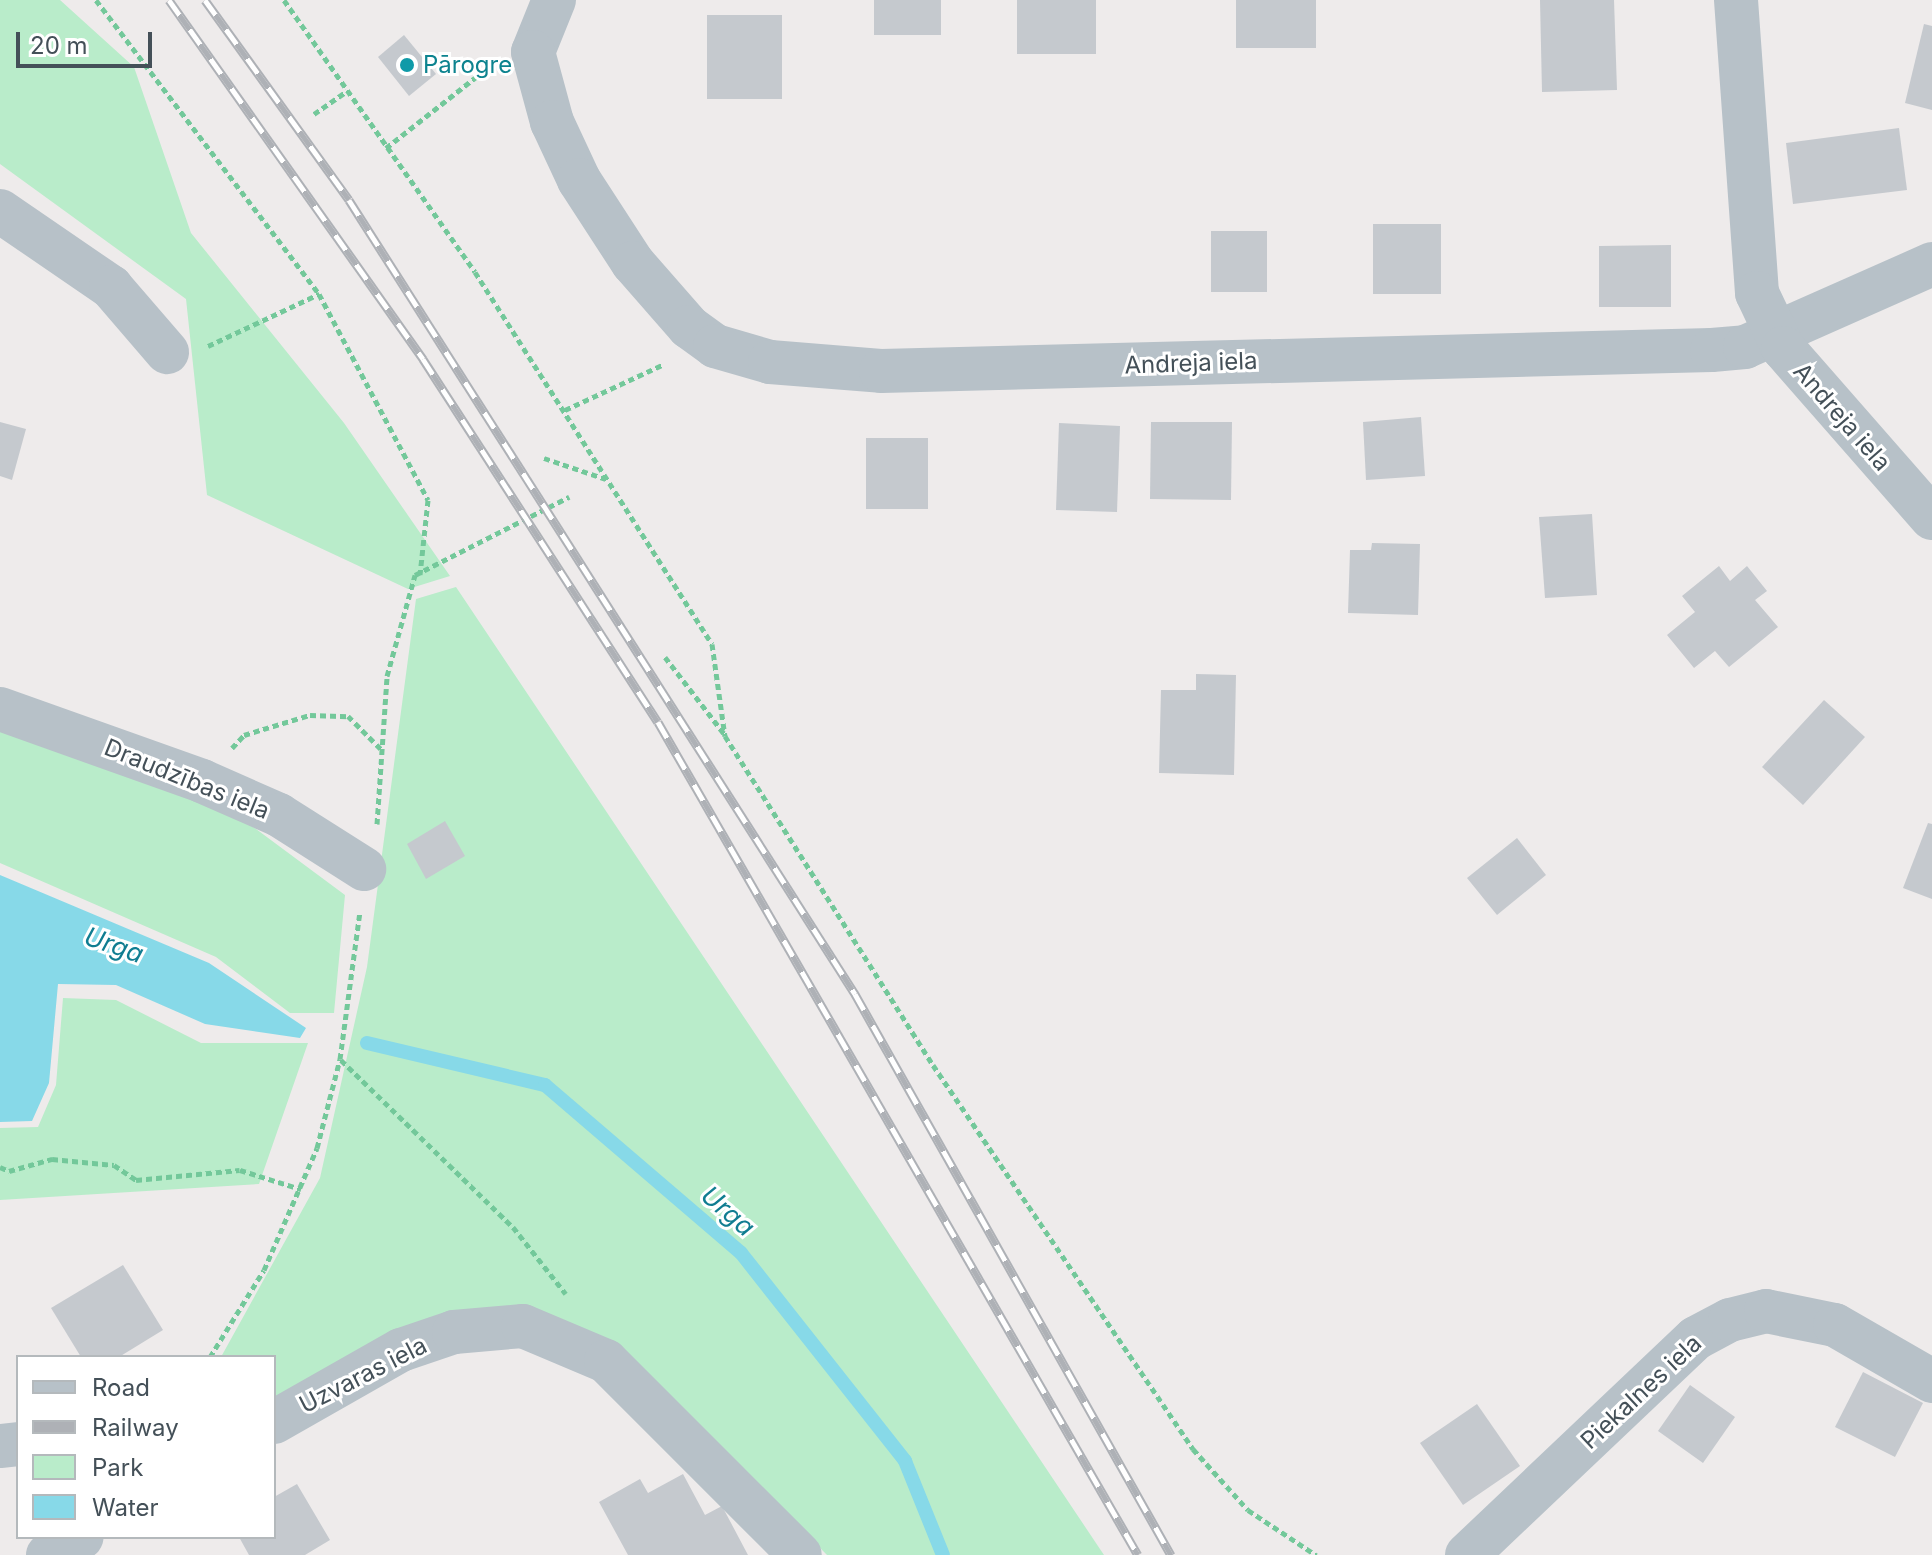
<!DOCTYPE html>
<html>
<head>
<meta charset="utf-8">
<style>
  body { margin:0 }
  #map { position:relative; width:1932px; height:1555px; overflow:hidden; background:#eeebeb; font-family:Inter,sans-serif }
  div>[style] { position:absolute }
  .green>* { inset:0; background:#b9ecca }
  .water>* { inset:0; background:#87d9e8 }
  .stream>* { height:14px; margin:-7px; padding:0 7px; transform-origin:7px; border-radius:7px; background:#87d9e8 }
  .building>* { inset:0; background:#c5c9ce }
  .path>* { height:5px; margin-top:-2.5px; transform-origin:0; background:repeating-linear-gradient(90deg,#73c89a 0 6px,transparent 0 10px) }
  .minor>* { height:44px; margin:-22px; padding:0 22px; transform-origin:22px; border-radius:22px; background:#b7c1c8 }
  .rail>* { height:9px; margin-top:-4.5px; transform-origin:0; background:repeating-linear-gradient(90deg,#fff 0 18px,#aeb1b6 0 36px); box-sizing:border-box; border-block:2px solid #aeb1b6 }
  .dots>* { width:22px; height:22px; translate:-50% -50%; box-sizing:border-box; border:4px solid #fff; border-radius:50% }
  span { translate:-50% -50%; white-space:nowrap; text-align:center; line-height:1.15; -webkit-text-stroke:6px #fff; paint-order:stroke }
  .culture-label { font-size:24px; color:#0d838f }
  .left { translate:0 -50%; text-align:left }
  .street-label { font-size:24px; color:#445058 }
  .water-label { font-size:26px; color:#107d91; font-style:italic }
  .legend { position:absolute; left:16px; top:1355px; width:260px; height:184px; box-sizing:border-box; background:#fff; border:2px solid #b4b9bc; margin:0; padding:10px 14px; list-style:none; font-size:24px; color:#445058 }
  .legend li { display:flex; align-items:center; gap:16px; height:40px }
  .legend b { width:40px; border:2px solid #b4b9bc }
  .scale { position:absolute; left:16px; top:32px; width:136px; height:36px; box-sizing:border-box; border:4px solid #445058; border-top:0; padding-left:10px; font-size:24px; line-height:28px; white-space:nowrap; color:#445058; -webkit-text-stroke:6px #fff; paint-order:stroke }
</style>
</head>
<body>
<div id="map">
  <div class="green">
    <div style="clip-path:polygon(0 0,60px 0,134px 67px,191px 233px,344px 423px,450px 576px,408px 589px,207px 495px,186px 299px,0 164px)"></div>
    <div style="clip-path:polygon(456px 587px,1104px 1555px,827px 1555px,619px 1344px,496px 1307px,274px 1398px,274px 1357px,221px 1357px,320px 1178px,367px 967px,416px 599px)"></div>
    <div style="clip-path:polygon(0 725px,229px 809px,345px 895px,334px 1013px,290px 1013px,216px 957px,0 863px)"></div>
    <div style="clip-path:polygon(63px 998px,116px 1000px,201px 1043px,308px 1043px,259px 1184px,0 1200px,0 1128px,38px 1127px,56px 1085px)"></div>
  </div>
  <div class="water">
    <div style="clip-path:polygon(0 875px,209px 963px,306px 1028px,300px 1038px,205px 1024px,116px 985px,58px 984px,49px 1083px,32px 1121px,0 1122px)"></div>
  </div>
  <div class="stream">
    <div style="left:367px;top:1043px;width:183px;rotate:13.3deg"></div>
    <div style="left:545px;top:1085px;width:258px;rotate:40.6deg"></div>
    <div style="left:741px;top:1253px;width:265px;rotate:51.7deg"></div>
    <div style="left:905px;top:1461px;width:101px;rotate:68deg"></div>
  </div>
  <div class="building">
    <div style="clip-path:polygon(874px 0,941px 0,941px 35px,874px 35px)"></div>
    <div style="clip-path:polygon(1017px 0,1096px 0,1096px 54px,1017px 54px)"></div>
    <div style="clip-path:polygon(1236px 0,1316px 0,1316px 48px,1236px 48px)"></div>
    <div style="clip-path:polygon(1540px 0,1614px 0,1617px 90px,1542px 92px)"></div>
    <div style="clip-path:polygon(707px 15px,782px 15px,782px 99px,707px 99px)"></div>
    <div style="clip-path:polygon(1924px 24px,1932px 26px,1932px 110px,1905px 103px)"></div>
    <div style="clip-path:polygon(404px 35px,436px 74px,409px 96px,378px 57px)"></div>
    <div style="clip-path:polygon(1899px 128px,1907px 190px,1793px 204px,1786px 143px)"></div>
    <div style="clip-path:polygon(1373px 224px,1441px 224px,1441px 294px,1373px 294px)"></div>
    <div style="clip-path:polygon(1211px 231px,1267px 231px,1267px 292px,1211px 292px)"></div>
    <div style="clip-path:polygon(1671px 245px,1671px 307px,1599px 307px,1599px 246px)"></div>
    <div style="clip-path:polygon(1421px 417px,1425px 476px,1366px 480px,1363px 422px)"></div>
    <div style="clip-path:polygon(0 422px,26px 429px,12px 480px,0 476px)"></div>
    <div style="clip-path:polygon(1151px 422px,1232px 422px,1231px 500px,1150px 499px)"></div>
    <div style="clip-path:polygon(1059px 423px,1120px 426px,1117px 512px,1056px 510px)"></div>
    <div style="clip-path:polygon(866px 438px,928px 438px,928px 509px,866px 509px)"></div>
    <div style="clip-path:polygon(1592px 514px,1597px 595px,1545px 598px,1539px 517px)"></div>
    <div style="clip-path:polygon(1372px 543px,1420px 544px,1418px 615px,1348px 613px,1350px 550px,1371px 550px)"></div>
    <div style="clip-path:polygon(1719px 566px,1730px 581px,1747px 566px,1767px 591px,1755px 600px,1778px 627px,1729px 667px,1715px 651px,1694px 668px,1667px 635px,1695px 612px,1682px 596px)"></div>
    <div style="clip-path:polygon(1196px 674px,1236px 675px,1234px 775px,1159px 773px,1161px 690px,1196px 690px)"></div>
    <div style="clip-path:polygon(1824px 700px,1865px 737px,1803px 805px,1762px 767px)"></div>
    <div style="clip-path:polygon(445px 821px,465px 856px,426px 879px,407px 844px)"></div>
    <div style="clip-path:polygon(1928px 823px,1932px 824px,1932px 899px,1903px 888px)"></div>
    <div style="clip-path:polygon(1517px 838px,1546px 875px,1497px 915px,1467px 878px)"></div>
    <div style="clip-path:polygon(123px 1265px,163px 1330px,119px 1357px,81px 1357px,51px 1308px)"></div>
    <div style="clip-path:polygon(1863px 1372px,1923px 1403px,1895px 1457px,1835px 1427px)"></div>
    <div style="clip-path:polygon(1690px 1385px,1735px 1417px,1703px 1463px,1658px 1431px)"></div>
    <div style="clip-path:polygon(1477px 1404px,1520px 1466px,1463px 1505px,1420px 1443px)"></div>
    <div style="clip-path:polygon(683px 1474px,705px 1515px,722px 1506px,748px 1555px,628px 1555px,599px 1502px,640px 1479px,648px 1493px)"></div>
    <div style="clip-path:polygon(297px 1484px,330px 1540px,305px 1555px,249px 1555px,239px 1537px,274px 1537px,274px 1497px)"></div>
  </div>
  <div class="path">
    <div style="left:96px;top:0;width:369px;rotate:52.8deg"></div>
    <div style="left:319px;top:294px;width:233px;rotate:62.1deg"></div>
    <div style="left:428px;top:500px;width:75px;rotate:96.1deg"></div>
    <div style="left:284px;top:0;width:332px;rotate:54.9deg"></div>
    <div style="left:475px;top:272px;width:441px;rotate:57.5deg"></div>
    <div style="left:712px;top:644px;width:93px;rotate:82deg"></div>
    <div style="left:725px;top:736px;width:389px;rotate:57.7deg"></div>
    <div style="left:933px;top:1065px;width:464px;rotate:55.9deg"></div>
    <div style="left:1193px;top:1449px;width:82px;rotate:48deg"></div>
    <div style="left:1248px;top:1510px;width:82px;rotate:33.5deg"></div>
    <div style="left:314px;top:114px;width:40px;rotate:-34.9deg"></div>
    <div style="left:386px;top:148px;width:134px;rotate:-38.3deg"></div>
    <div style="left:208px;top:346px;width:123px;rotate:-25.1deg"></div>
    <div style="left:565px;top:410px;width:107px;rotate:-24.9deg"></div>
    <div style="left:544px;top:458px;width:65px;rotate:18.7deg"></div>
    <div style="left:665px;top:657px;width:98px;rotate:52.4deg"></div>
    <div style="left:232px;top:748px;width:18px;rotate:-47deg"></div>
    <div style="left:244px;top:735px;width:69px;rotate:-16.9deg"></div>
    <div style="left:310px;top:715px;width:38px;rotate:2deg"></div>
    <div style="left:348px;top:716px;width:49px;rotate:45deg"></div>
    <div style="left:377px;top:824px;width:148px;rotate:-86.1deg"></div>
    <div style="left:387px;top:676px;width:105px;rotate:-74.5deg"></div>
    <div style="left:415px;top:575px;width:173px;rotate:-26.9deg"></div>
    <div style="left:341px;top:1060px;width:240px;rotate:44.2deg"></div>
    <div style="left:513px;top:1227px;width:85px;rotate:51.7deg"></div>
    <div style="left:0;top:1167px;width:10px;rotate:24deg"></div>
    <div style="left:9px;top:1171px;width:45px;rotate:-15.6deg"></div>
    <div style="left:52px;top:1159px;width:62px;rotate:5.5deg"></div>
    <div style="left:114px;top:1165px;width:27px;rotate:34deg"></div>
    <div style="left:136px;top:1180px;width:104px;rotate:-5.5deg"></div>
    <div style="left:240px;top:1170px;width:64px;rotate:17.3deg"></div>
    <div style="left:210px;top:1357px;width:102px;rotate:-58.2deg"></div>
    <div style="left:264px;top:1270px;width:133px;rotate:-66.5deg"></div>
    <div style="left:317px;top:1148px;width:92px;rotate:-75.5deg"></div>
    <div style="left:340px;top:1059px;width:148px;rotate:-82.3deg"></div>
  </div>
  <div class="minor">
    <div style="left:554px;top:0;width:56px;rotate:112deg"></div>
    <div style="left:533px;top:52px;width:73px;rotate:74.8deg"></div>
    <div style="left:552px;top:122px;width:64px;rotate:65deg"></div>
    <div style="left:579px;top:180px;width:99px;rotate:57deg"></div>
    <div style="left:633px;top:263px;width:85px;rotate:48.8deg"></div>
    <div style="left:689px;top:327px;width:32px;rotate:36deg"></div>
    <div style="left:715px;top:346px;width:57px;rotate:16.2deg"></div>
    <div style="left:770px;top:362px;width:111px;rotate:4.6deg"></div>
    <div style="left:881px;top:371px;width:831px;rotate:-1.45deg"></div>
    <div style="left:1712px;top:350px;width:33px;rotate:-5deg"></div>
    <div style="left:1745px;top:347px;width:205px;rotate:-23.9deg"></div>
    <div style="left:1736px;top:0;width:294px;rotate:85.9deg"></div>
    <div style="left:1757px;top:293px;width:61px;rotate:64.7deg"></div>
    <div style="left:1783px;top:348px;width:226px;rotate:48.8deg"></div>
    <div style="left:0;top:211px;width:135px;rotate:34.4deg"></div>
    <div style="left:111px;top:287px;width:86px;rotate:49.3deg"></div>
    <div style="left:0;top:709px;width:214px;rotate:19.6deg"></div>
    <div style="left:202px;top:781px;width:84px;rotate:23.8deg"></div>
    <div style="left:279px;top:815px;width:101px;rotate:32.4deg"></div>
    <div style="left:274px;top:1422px;width:146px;rotate:-29.6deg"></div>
    <div style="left:401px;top:1350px;width:56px;rotate:-18.8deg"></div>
    <div style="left:454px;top:1332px;width:69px;rotate:-5deg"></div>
    <div style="left:523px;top:1326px;width:90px;rotate:22.9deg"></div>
    <div style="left:606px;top:1361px;width:274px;rotate:45deg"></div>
    <div style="left:0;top:1446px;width:18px;rotate:-6deg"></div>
    <div style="left:48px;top:1555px;width:38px;rotate:-28deg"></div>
    <div style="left:1467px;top:1555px;width:315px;rotate:-43.5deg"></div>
    <div style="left:1696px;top:1338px;width:38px;rotate:-28deg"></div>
    <div style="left:1730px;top:1320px;width:37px;rotate:-14deg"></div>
    <div style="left:1766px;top:1311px;width:70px;rotate:11.5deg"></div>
    <div style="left:1835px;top:1325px;width:112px;rotate:30deg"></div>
  </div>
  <div class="rail">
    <div style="left:169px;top:0;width:440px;rotate:54.7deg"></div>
    <div style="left:423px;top:359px;width:432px;rotate:57.1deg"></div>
    <div style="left:658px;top:722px;width:961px;rotate:60.05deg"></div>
    <div style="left:205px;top:0;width:246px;rotate:54.2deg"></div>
    <div style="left:349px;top:200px;width:942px;rotate:57.49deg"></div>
    <div style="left:855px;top:994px;width:644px;rotate:60.61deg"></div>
  </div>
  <div class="dots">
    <div style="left:407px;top:65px;background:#0f9aa8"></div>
  </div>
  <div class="culture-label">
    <span class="left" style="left:423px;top:65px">Pārogre</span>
  </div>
  <div class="street-label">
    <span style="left:1191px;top:363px;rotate:-2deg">Andreja iela</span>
    <span style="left:1842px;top:417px;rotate:49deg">Andreja iela</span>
    <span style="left:187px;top:779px;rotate:22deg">Draudzības iela</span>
    <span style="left:363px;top:1375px;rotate:-27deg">Uzvaras iela</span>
    <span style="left:1641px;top:1392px;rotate:-43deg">Piekalnes iela</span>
  </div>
  <div class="water-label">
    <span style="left:114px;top:945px;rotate:19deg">Urga</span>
    <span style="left:728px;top:1211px;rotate:41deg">Urga</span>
  </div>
  <ul class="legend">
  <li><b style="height:10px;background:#b7c1c8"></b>Road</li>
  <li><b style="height:10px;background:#aeb1b6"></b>Railway</li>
  <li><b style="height:22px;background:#b9ecca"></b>Park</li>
  <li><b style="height:22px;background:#87d9e8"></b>Water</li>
  </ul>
  <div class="scale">20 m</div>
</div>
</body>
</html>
